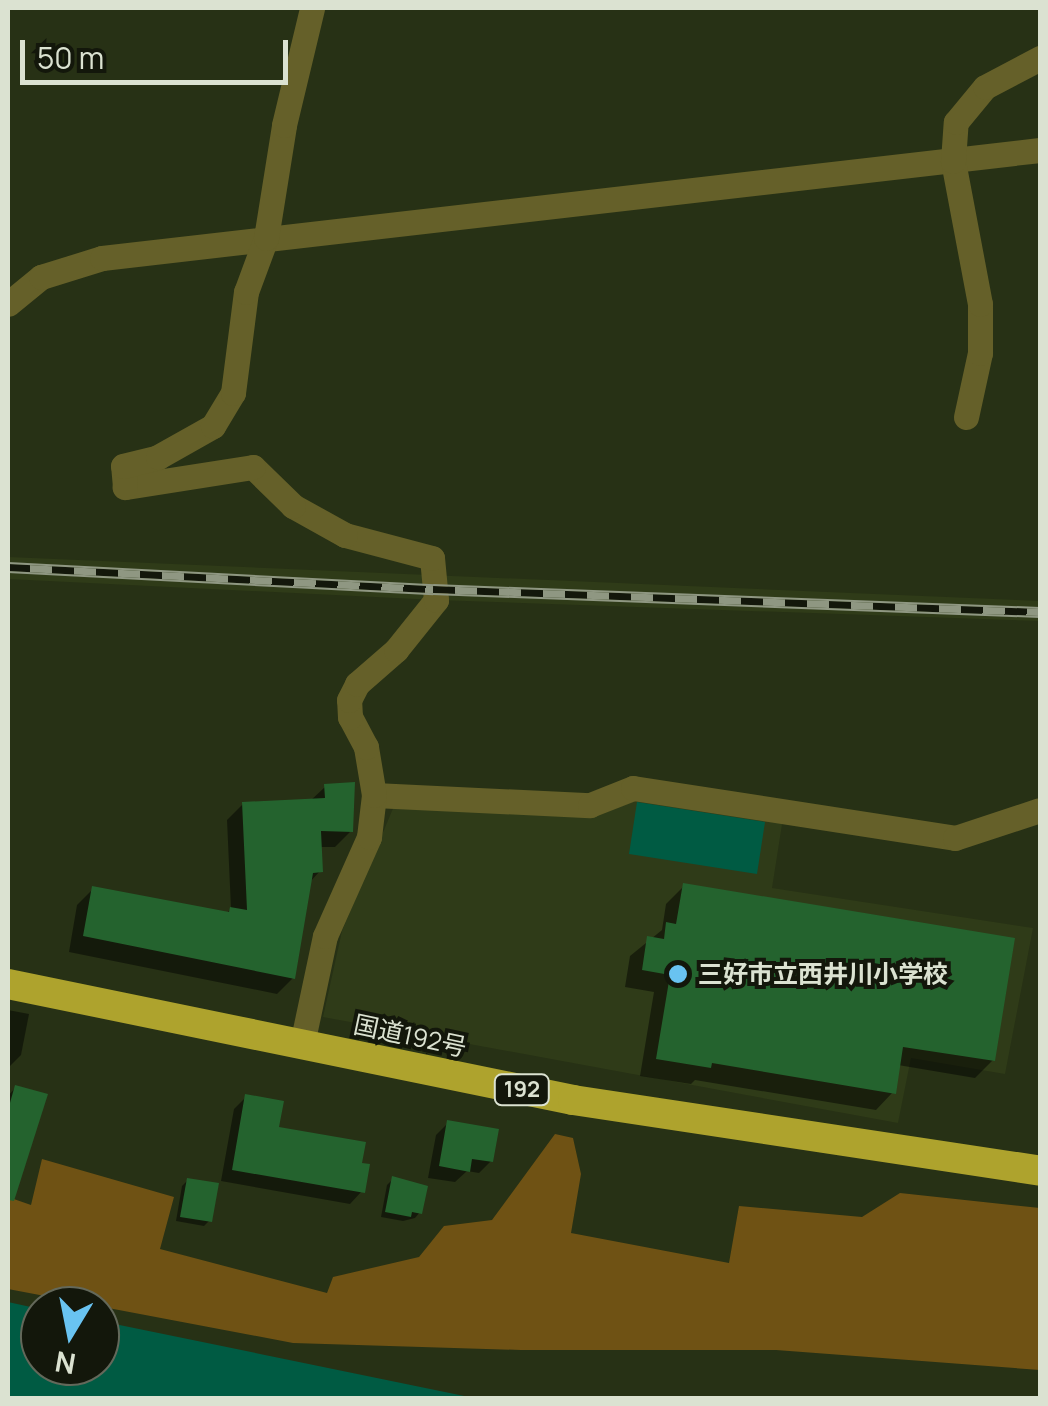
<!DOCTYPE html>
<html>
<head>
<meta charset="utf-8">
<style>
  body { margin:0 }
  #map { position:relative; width:1048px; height:1406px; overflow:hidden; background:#273115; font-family:Manrope,"Noto Sans JP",sans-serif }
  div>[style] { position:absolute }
  .built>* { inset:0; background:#2f3b18 }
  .forest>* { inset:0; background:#6f5214 }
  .water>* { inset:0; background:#005b43 }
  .shadow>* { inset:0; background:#0007 }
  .building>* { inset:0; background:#24632e }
  .street>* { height:25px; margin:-12.5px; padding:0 12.5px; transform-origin:12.5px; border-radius:12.5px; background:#656029 }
  .highway>* { height:30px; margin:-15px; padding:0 15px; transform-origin:15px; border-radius:15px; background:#aea32d }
  .rail>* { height:11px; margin-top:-5.5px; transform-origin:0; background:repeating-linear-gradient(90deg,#13170b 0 22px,#8f9782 0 44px); box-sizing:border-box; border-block:2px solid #8f9782 }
  .dots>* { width:28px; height:28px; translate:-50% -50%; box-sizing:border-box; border:5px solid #13170b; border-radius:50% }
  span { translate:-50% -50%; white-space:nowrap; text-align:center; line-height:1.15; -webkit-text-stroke:8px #13170b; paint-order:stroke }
  .shield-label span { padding:2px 8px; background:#13170b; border:2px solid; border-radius:8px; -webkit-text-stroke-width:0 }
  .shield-label { font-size:22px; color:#dbe2d1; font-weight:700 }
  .poi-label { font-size:25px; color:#dbe2d1; font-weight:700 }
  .left { translate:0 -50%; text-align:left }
  .street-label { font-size:25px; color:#dbe2d1 }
  .frame { position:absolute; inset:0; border:10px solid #dbe2d1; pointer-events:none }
  .north { position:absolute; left:20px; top:1286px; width:100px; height:100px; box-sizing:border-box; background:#13170b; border:2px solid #63685a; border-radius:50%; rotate:190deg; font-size:28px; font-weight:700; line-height:40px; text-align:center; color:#dbe2d1 }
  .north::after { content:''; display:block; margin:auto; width:35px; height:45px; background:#69c3f1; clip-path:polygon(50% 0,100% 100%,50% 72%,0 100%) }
  .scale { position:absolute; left:20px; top:40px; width:268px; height:45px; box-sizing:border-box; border:5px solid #dbe2d1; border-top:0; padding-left:12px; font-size:30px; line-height:35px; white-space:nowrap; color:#dbe2d1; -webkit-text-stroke:8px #13170b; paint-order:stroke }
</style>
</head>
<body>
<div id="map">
  <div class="built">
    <div style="clip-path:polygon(8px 557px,1040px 601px,1040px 621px,436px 600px,8px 579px)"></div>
    <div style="clip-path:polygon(642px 798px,783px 818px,772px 888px,1033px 928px,1005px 1074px,911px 1058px,898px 1123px,323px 1017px,342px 931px,394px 806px,597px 816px)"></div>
  </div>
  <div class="forest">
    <div style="clip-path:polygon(555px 1134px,573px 1138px,581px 1174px,571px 1233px,729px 1263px,739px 1206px,862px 1217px,900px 1193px,1040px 1208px,1040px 1370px,776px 1350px,521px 1350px,293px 1343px,8px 1289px,8px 1197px,31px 1205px,42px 1159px,174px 1197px,160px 1249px,327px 1293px,333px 1277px,419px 1257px,444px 1226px,492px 1220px)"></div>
  </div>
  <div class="water">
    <div style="clip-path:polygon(637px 802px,765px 822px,757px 874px,629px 854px)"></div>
    <div style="clip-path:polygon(8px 1302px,40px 1309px,40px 1366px,100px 1366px,100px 1321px,474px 1398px,8px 1398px)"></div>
  </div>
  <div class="shadow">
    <div style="clip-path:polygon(325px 787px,351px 831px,335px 847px,319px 847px,320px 871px,309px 883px,293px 978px,277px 994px,69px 952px,77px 905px,93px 889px,226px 914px,231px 909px,227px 820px,243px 804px,310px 801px)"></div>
    <div style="clip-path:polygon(684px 886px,993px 1060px,975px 1078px,898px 1065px,893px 1092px,876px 1110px,695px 1080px,691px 1084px,640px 1076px,654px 992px,625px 987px,630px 956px,662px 930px,666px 904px)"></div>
    <div style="clip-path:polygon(8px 1010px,29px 1014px,21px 1055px,9px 1067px)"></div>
    <div style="clip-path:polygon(15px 1088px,10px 1172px,8px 1096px)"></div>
    <div style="clip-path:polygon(246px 1097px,276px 1129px,359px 1165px,362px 1191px,350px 1204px,221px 1181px,234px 1109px)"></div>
    <div style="clip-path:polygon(448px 1123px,491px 1161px,479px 1173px,467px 1171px,455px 1182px,428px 1178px,436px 1135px)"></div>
    <div style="clip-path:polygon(393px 1179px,420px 1212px,415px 1218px,403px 1221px,381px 1217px,387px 1185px)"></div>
    <div style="clip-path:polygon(188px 1180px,209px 1221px,204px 1226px,176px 1221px,182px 1186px)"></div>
  </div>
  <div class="building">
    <div style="clip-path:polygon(355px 782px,353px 832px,321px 831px,323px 872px,313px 873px,295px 979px,83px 936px,92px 886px,229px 912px,230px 907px,247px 910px,242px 802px,325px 798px,324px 784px)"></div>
    <div style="clip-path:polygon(683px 883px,1015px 938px,995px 1061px,903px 1047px,896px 1094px,712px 1063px,711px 1068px,656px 1059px,670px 975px,642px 970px,647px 936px,664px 939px,666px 922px,676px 924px)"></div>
    <div style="clip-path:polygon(15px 1085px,48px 1094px,14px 1201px,8px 1200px,8px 1110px)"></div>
    <div style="clip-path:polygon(245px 1094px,284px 1101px,279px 1127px,366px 1142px,362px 1163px,370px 1164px,365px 1193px,232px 1170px)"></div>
    <div style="clip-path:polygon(447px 1120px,499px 1129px,493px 1162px,472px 1159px,470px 1172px,439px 1166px)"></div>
    <div style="clip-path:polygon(392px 1176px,428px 1186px,422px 1214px,412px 1212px,411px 1217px,385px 1212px)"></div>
    <div style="clip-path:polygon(187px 1178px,219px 1183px,212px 1222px,180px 1217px)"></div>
  </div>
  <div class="street">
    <div style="left:8px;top:304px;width:43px;rotate:-39.3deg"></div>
    <div style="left:41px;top:277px;width:64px;rotate:-17.3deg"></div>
    <div style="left:102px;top:258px;width:944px;rotate:-6.57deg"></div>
    <div style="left:966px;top:417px;width:66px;rotate:-77.7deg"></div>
    <div style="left:980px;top:353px;width:49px;rotate:-90deg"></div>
    <div style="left:980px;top:304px;width:146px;rotate:-100.7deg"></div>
    <div style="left:953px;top:161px;width:39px;rotate:-86deg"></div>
    <div style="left:956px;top:122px;width:45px;rotate:-50.4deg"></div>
    <div style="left:985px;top:87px;width:62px;rotate:-27.8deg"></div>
    <div style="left:374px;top:795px;width:216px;rotate:2.7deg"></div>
    <div style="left:590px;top:805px;width:46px;rotate:-21.6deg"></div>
    <div style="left:633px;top:788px;width:326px;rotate:8.8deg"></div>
    <div style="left:955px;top:838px;width:89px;rotate:-18.2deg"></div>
    <div style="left:302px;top:1044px;width:110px;rotate:-78deg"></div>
    <div style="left:325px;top:936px;width:108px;rotate:-66deg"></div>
    <div style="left:369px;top:837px;width:42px;rotate:-83.2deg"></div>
    <div style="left:374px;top:795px;width:49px;rotate:-99.5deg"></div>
    <div style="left:366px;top:747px;width:34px;rotate:-118deg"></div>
    <div style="left:350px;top:717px;width:17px;rotate:-93deg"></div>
    <div style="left:349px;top:700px;width:18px;rotate:-63deg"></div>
    <div style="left:357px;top:684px;width:52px;rotate:-41.1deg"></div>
    <div style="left:396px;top:650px;width:64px;rotate:-51.3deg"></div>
    <div style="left:436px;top:600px;width:42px;rotate:-95.4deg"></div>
    <div style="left:432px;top:558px;width:90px;rotate:-165.2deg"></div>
    <div style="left:345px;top:535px;width:60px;rotate:-150.9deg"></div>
    <div style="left:293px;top:506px;width:56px;rotate:-135.7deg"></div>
    <div style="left:253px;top:467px;width:130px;rotate:171.1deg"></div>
    <div style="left:125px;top:487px;width:21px;rotate:-95deg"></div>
    <div style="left:123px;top:466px;width:36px;rotate:-14deg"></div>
    <div style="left:158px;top:457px;width:63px;rotate:-29.4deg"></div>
    <div style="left:213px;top:426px;width:39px;rotate:-59deg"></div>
    <div style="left:233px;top:393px;width:102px;rotate:-82.7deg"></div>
    <div style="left:246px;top:292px;width:58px;rotate:-69.7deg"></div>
    <div style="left:266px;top:238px;width:114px;rotate:-80.9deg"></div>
    <div style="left:284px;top:125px;width:120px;rotate:-76.5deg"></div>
  </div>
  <div class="highway">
    <div style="left:8px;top:984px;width:577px;rotate:11.6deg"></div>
    <div style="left:573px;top:1100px;width:472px;rotate:8.6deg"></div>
  </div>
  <div class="rail">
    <div style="left:8px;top:567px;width:426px;rotate:3deg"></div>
    <div style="left:433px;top:589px;width:607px;rotate:2.17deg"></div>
  </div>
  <div class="dots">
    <div style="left:678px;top:974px;background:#69c3f1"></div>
  </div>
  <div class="shield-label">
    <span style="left:522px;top:1090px">192</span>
  </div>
  <div class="poi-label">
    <span class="left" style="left:698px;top:974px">三好市立西井川小学校</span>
  </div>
  <div class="street-label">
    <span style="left:410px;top:1036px;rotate:12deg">国道192号</span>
  </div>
  <div class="frame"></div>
  <div class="north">N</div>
  <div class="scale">50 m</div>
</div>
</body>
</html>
